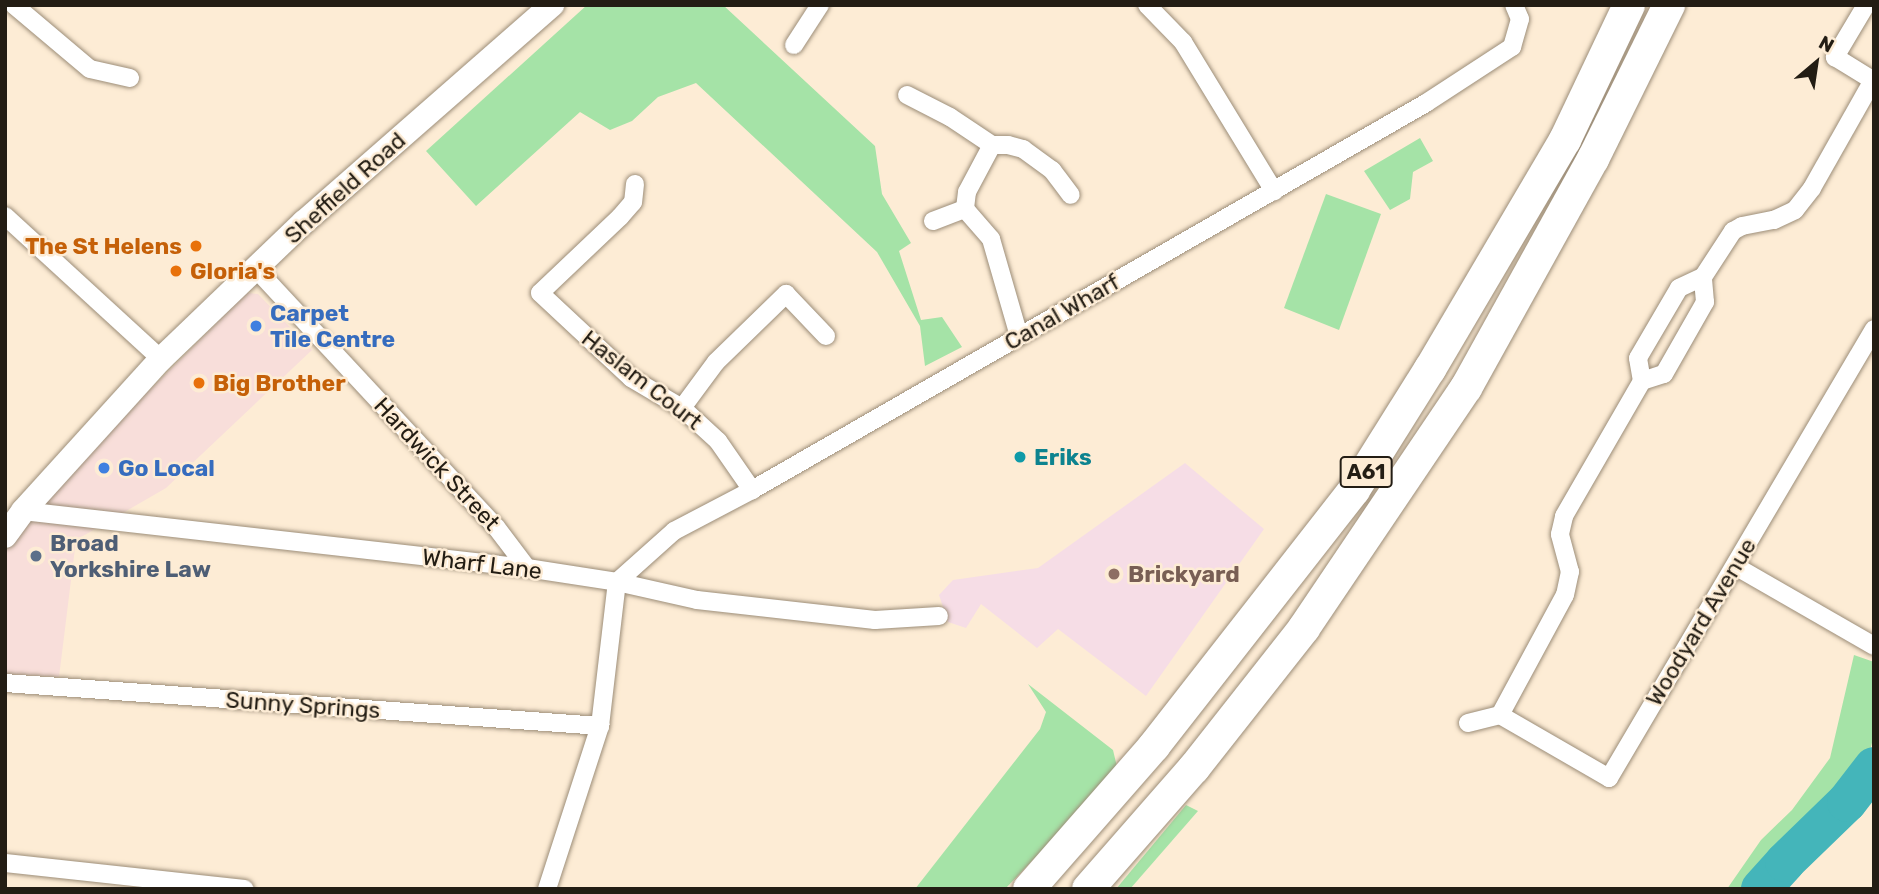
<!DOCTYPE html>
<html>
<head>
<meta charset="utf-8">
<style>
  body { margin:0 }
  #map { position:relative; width:1879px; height:894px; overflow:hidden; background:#fdecd5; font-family:Rubik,sans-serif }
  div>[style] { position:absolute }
  .commercial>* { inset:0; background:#f8deda }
  .education>* { inset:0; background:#f6dde6 }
  .green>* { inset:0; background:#a5e3a7 }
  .river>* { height:40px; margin:-20px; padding:0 20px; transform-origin:20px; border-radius:20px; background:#44b5ba }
  .roads { filter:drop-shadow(0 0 2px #9c8d78) drop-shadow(0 0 2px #9c8d78) }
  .street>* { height:18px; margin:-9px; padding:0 9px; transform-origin:9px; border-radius:9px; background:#fff }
  .secondary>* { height:24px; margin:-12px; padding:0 12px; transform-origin:12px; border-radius:12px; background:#fff }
  .highway>* { height:32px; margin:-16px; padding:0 16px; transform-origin:16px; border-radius:16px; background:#fff }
  .dots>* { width:19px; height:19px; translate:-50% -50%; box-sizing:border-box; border:4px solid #fdecd5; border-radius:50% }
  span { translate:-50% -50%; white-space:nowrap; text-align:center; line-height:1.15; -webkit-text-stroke:5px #fdecd5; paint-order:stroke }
  .shield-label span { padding:2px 5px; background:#fdecd5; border:2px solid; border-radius:5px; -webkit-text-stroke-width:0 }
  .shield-label { font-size:21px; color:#231d14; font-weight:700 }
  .street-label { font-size:23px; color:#231d14 }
  .food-label { font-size:23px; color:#c56008; font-weight:700 }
  .right { translate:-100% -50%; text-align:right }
  .left { translate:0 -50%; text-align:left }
  .shop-label { font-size:23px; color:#366cbe; font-weight:700 }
  .culture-label { font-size:23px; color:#0d838f; font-weight:700 }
  .service-label { font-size:23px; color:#4e5e75; font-weight:700 }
  .education-label { font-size:23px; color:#785e54; font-weight:700 }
  .frame { position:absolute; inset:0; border:7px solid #231d14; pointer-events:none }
  .north { position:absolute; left:1781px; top:28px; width:70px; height:70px; -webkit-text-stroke:5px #fdecd5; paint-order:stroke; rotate:29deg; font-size:19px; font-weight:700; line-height:28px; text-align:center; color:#231d14 }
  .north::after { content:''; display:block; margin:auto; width:24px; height:32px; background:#231d14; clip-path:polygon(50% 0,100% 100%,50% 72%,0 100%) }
</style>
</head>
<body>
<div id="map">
  <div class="commercial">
    <div style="clip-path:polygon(247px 293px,258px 294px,312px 350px,166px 488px,76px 540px,59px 677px,5px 674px,5px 552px,57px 482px)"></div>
  </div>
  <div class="education">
    <div style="clip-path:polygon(1185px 463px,1264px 529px,1146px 696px,1058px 629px,1037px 648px,981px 604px,966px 628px,948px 622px,939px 595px,953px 580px,1038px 568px)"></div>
  </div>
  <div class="green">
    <div style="clip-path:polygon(587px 5px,723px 5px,875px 146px,882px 194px,911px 243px,899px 251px,921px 320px,942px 317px,962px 347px,925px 366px,920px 326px,877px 252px,696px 83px,658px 97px,632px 121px,610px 130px,580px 112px,476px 206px,426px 151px)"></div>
    <div style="clip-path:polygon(1420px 138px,1433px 161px,1413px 172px,1410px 199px,1390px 210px,1364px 171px)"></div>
    <div style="clip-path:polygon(1326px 194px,1381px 214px,1339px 330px,1284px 308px)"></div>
    <div style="clip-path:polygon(1854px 655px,1874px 662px,1874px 734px,1868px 760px,1745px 889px,1727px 889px,1761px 840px,1792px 810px,1830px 758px)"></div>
    <div style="clip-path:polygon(1028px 684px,1113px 750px,1118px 771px,1005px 889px,915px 889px,1040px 729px,1046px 712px)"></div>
    <div style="clip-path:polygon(1186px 805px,1198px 811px,1130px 889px,1116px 889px)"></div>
  </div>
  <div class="river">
    <div style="left:1761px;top:889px;width:36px;rotate:-48deg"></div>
    <div style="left:1785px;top:862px;width:86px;rotate:-44.1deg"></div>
    <div style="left:1847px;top:802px;width:44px;rotate:-52.4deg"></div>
  </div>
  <div class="roads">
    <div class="street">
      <div style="left:14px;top:5px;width:99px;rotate:40.1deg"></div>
      <div style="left:90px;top:69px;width:41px;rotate:12.7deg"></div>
      <div style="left:1147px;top:5px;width:52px;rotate:45.8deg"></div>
      <div style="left:1183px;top:42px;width:175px;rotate:58.6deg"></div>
      <div style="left:1866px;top:5px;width:61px;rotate:120.8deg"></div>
      <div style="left:1835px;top:57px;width:46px;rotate:31.6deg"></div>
      <div style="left:794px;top:45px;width:48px;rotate:-57deg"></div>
      <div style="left:907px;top:95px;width:48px;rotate:27.1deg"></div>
      <div style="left:950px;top:117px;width:50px;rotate:33.7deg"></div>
      <div style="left:992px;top:145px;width:53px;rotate:118deg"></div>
      <div style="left:967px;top:192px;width:17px;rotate:97deg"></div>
      <div style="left:965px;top:209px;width:40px;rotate:49deg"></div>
      <div style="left:991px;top:239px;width:101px;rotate:73.9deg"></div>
      <div style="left:992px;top:145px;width:16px"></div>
      <div style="left:1008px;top:145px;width:16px;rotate:15deg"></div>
      <div style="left:1023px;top:149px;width:36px;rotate:36deg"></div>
      <div style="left:1052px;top:170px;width:31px;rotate:53deg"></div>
      <div style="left:635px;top:184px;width:18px;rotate:96deg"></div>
      <div style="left:633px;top:202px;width:20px;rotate:131deg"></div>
      <div style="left:620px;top:217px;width:110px;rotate:136.5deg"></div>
      <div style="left:540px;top:293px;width:125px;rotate:43deg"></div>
      <div style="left:631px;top:378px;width:59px;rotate:30.5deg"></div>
      <div style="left:682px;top:408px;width:49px;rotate:42.5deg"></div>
      <div style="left:718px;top:441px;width:60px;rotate:55.2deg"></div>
      <div style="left:5px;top:216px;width:212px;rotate:42.5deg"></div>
      <div style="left:933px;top:221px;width:34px;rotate:-21deg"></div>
      <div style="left:257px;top:270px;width:351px;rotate:47.1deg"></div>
      <div style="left:496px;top:527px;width:51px;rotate:52.9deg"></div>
      <div style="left:1642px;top:381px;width:23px;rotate:-100deg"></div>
      <div style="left:1638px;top:358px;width:81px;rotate:-59.6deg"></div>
      <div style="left:1679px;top:288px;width:26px;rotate:-25deg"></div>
      <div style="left:1703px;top:277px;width:55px;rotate:-56.9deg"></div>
      <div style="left:1733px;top:231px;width:10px;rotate:-29deg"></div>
      <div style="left:1742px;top:226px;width:33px;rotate:-11deg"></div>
      <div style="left:1774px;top:220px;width:23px;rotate:-25deg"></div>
      <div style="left:1795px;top:210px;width:28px;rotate:-52deg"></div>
      <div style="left:1812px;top:188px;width:124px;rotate:-60.5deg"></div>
      <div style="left:682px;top:408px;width:57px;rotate:-53.5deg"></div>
      <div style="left:716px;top:362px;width:98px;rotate:-44.2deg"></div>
      <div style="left:786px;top:294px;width:58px;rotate:46.4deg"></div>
      <div style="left:23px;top:511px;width:507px;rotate:6.45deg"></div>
      <div style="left:527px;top:568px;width:91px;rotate:8.8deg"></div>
      <div style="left:617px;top:582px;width:82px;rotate:12.7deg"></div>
      <div style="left:697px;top:600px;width:179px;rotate:6.4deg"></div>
      <div style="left:875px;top:620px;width:64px;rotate:-3.6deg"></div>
      <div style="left:1735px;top:566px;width:160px;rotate:29.9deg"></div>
      <div style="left:617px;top:582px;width:76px;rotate:-41.8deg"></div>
      <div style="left:674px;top:531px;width:88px;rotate:-27.7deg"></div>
      <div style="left:752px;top:490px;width:777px;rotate:-29.86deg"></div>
      <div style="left:1426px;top:103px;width:103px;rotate:-33.1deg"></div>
      <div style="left:1512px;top:47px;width:29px;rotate:-74deg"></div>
      <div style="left:1520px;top:19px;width:15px;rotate:-113deg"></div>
      <div style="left:5px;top:683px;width:597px;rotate:4.13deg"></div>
      <div style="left:1500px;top:715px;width:136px;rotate:-61.6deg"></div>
      <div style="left:1565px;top:595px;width:24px;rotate:-78deg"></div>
      <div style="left:1570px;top:572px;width:39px;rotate:-105deg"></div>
      <div style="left:1560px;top:534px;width:18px;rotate:-77deg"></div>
      <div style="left:1564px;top:516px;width:156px;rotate:-60deg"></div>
      <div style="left:1642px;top:381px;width:23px;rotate:-18deg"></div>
      <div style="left:1664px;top:374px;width:83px;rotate:-60.3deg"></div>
      <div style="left:1705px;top:302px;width:25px;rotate:-95deg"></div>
      <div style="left:1468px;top:723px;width:33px;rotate:-14deg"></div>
      <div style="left:1500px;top:715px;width:126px;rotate:30deg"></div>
      <div style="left:1609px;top:778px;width:521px;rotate:-59.45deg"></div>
      <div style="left:5px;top:863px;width:241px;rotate:6.2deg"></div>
      <div style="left:547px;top:889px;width:171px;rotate:-72deg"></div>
      <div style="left:600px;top:726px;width:145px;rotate:-83.3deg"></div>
    </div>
    <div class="secondary">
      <div style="left:5px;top:536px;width:31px;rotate:-54deg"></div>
      <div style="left:23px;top:511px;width:205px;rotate:-47.8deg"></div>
      <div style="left:161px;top:359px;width:198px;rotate:-43.8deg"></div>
      <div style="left:304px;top:222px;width:330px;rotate:-41.2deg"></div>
    </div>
    <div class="highway">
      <div style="left:1029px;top:889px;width:190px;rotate:-48.8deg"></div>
      <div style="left:1154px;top:746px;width:325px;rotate:-52deg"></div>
      <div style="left:1354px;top:490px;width:143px;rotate:-57.9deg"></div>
      <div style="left:1430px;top:369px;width:266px;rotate:-59.5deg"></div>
      <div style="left:1565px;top:140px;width:149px;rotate:-64.6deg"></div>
      <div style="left:1088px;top:889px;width:161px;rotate:-48.8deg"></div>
      <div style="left:1194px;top:768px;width:178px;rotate:-51.8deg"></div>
      <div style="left:1304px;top:628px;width:290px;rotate:-56deg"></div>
      <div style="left:1466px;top:388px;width:262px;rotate:-61deg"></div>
      <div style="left:1593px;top:159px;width:172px;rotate:-63.7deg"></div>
    </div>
  </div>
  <div class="dots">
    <div style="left:196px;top:246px;background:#e8710a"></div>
    <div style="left:176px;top:271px;background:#e8710a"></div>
    <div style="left:256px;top:326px;background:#3f7fe0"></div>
    <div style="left:199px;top:383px;background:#e8710a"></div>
    <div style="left:1020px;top:457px;background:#0f9aa8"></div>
    <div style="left:104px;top:468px;background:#3f7fe0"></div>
    <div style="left:36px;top:556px;background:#5c6f8a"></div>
    <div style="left:1114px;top:574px;background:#8d6e63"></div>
  </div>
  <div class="shield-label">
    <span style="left:1366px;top:472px">A61</span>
  </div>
  <div class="street-label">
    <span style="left:345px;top:188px;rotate:-42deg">Sheffield Road</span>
    <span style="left:1062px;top:312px;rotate:-30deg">Canal Wharf</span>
    <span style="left:642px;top:380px;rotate:38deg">Haslam Court</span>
    <span style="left:437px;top:464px;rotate:47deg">Hardwick Street</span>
    <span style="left:482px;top:564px;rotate:7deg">Wharf Lane</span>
    <span style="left:1701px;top:622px;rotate:-59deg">Woodyard Avenue</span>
    <span style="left:303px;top:705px;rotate:4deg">Sunny Springs</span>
  </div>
  <div class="food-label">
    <span class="right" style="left:182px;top:246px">The St Helens</span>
    <span class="left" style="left:190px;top:271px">Gloria's</span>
    <span class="left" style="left:213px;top:383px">Big Brother</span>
  </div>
  <div class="shop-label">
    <span class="left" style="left:270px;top:326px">Carpet<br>Tile Centre</span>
    <span class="left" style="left:118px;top:468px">Go Local</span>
  </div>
  <div class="culture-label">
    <span class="left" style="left:1034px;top:457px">Eriks</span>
  </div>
  <div class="service-label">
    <span class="left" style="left:50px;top:556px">Broad<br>Yorkshire Law</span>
  </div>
  <div class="education-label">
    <span class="left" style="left:1128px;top:574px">Brickyard</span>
  </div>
  <div class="frame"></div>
  <div class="north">N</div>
</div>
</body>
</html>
